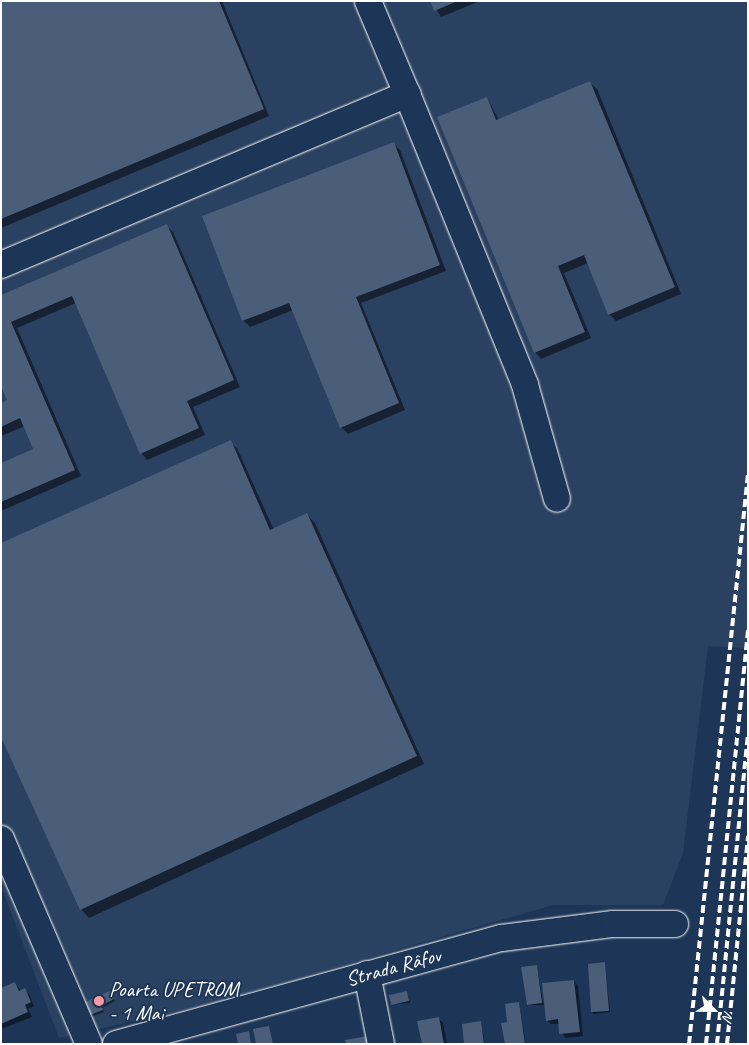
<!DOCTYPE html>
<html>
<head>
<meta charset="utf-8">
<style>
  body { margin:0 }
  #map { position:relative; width:749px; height:1045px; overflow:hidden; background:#1d3557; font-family:Caveat,sans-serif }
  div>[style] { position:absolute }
  .built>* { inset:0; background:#2a4161 }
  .shadow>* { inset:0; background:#0007 }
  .building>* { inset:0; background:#4a5d79 }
  .roads { filter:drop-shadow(0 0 1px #fff) drop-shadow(0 0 1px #fff) }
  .minor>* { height:26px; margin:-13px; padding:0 13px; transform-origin:13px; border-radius:13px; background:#1d3557 }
  .rail>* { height:4px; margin-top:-2px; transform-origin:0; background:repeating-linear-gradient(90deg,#fff 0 8px,transparent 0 12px) }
  .dots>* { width:14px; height:14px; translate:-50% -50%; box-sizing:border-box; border:2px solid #1d3557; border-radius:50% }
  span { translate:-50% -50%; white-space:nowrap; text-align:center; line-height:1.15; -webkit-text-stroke:4px #1d3557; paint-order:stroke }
  .street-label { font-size:21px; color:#fff }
  .poi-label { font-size:21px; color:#fff }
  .left { translate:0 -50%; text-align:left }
  .frame { position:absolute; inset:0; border:2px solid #fff; pointer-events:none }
  .north { position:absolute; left:689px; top:985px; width:50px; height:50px; -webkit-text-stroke:4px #1d3557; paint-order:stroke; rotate:113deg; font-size:14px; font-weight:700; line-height:20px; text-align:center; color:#fff }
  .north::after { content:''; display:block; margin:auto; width:18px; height:22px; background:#fff; clip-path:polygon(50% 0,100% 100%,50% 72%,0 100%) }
</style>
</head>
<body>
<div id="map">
  <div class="built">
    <div style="clip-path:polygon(1px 1px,748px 1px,748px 648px,708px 646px,683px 853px,663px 905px,553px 905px,205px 1005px,59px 1038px,1px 886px)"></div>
  </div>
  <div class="shadow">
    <div style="clip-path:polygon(1px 1px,222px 1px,269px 116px,1px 228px)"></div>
    <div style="clip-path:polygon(431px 1px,480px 1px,441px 17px)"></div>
    <div style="clip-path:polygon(590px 83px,597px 89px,681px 294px,616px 321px,609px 314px,588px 263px,564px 273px,591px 338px,541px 359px,535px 352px,487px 98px,499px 120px)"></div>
    <div style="clip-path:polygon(393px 143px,400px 150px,446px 271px,361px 303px,405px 410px,348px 434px,341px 427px,293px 310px,250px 327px,243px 320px)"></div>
    <div style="clip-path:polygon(166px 225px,173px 232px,240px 387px,193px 407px,205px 435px,147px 460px,141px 453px,76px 303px,17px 328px,81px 476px,1px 511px,1px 464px,35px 450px,25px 426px,1px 436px,1px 404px,9px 401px,1px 297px)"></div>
    <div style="clip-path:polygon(230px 442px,237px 448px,274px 530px,307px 515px,315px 523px,424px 764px,89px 918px,81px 909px)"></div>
    <div style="clip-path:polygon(605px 964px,610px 1012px,594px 1014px,592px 1012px)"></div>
    <div style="clip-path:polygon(537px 966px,543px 1004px,574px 981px,578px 986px,583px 1036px,565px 1038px,559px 1024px,551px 1024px,547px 1020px,545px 1005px,528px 1005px,523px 968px)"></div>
    <div style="clip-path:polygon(15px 983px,21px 991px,24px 989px,29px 994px,34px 1006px,28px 1009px,32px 1017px,1px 1029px,1px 989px)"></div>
    <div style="clip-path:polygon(112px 992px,115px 1001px,102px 1008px,104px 1012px,90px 1017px)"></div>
    <div style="clip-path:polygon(407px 992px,410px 1003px,392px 1004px)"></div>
    <div style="clip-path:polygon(519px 1003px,526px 1044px,506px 1044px,509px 1023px)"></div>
    <div style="clip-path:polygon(439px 1019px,443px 1023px,447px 1044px,423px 1044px)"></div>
    <div style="clip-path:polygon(481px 1023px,485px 1044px,465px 1044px)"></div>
  </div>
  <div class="building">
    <div style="clip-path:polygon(1px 1px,219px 1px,264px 109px,1px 219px)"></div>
    <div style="clip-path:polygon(430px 1px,458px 1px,434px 11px)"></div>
    <div style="clip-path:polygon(590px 81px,675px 287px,608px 315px,584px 255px,558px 266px,585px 332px,534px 353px,437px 117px,487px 97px,496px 120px)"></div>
    <div style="clip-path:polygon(394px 142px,440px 265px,356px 297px,399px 403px,340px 428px,289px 303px,242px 321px,202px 216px)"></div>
    <div style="clip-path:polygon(167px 224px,234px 380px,187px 401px,199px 428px,140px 454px,72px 296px,11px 322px,75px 470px,1px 502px,1px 463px,33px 449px,20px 418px,1px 427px,1px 403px,7px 400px,1px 387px,1px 295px)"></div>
    <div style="clip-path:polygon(231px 440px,270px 530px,307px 513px,417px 756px,80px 910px,1px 737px,1px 543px)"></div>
    <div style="clip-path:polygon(605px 962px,609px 1011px,591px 1012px,588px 964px)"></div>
    <div style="clip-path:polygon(537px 965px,542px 1003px,527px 1005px,521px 967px)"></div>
    <div style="clip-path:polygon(574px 980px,580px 1032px,559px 1034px,558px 1019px,546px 1021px,542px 983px)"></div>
    <div style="clip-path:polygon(15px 982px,19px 991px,25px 988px,31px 1002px,25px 1005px,28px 1012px,1px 1024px,1px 988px)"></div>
    <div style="clip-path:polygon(112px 990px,114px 999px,101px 1006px,103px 1010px,87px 1016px,83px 1003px)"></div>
    <div style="clip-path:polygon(407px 991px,409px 1001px,391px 1005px,389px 995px)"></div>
    <div style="clip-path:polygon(519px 1002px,525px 1044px,505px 1044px,501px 1023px,507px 1022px,505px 1004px)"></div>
    <div style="clip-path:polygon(439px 1017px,444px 1044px,422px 1044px,417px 1021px)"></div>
    <div style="clip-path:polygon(481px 1021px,484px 1044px,464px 1044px,462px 1024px)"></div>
    <div style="clip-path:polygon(269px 1026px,273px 1044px,256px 1044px,253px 1029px)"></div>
    <div style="clip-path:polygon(249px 1031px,251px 1044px,238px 1044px,236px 1034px)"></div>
    <div style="clip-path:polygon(368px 1036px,370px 1044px,346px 1044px,345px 1040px)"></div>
  </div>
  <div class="roads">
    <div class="minor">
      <div style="left:407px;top:94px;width:314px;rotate:67.9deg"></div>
      <div style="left:525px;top:385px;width:118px;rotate:74.3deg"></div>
      <div style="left:1px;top:265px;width:441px;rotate:-22.8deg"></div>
      <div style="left:407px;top:94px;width:101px;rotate:-112.8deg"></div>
      <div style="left:1px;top:839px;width:223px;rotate:66.8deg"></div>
      <div style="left:367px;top:974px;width:71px;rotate:78.7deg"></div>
      <div style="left:116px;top:1044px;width:400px;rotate:-15.4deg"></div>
      <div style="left:502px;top:938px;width:112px;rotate:-7.2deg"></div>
      <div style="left:613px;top:924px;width:62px"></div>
    </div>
  </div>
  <div class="rail">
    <div style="left:689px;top:1044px;width:573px;rotate:-84.09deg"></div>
    <div style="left:706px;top:1044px;width:418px;rotate:-84.2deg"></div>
    <div style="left:717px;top:1044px;width:310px;rotate:-84.3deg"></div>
    <div style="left:727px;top:1044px;width:209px;rotate:-84.2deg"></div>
  </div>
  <div class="dots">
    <div style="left:99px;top:1001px;background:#ff9aa2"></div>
  </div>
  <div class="street-label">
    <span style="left:393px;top:967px;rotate:-15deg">Strada Râfov</span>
  </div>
  <div class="poi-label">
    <span class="left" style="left:109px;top:1001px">Poarta UPETROM<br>- 1 Mai</span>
  </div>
  <div class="frame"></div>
  <div class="north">N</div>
</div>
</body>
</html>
